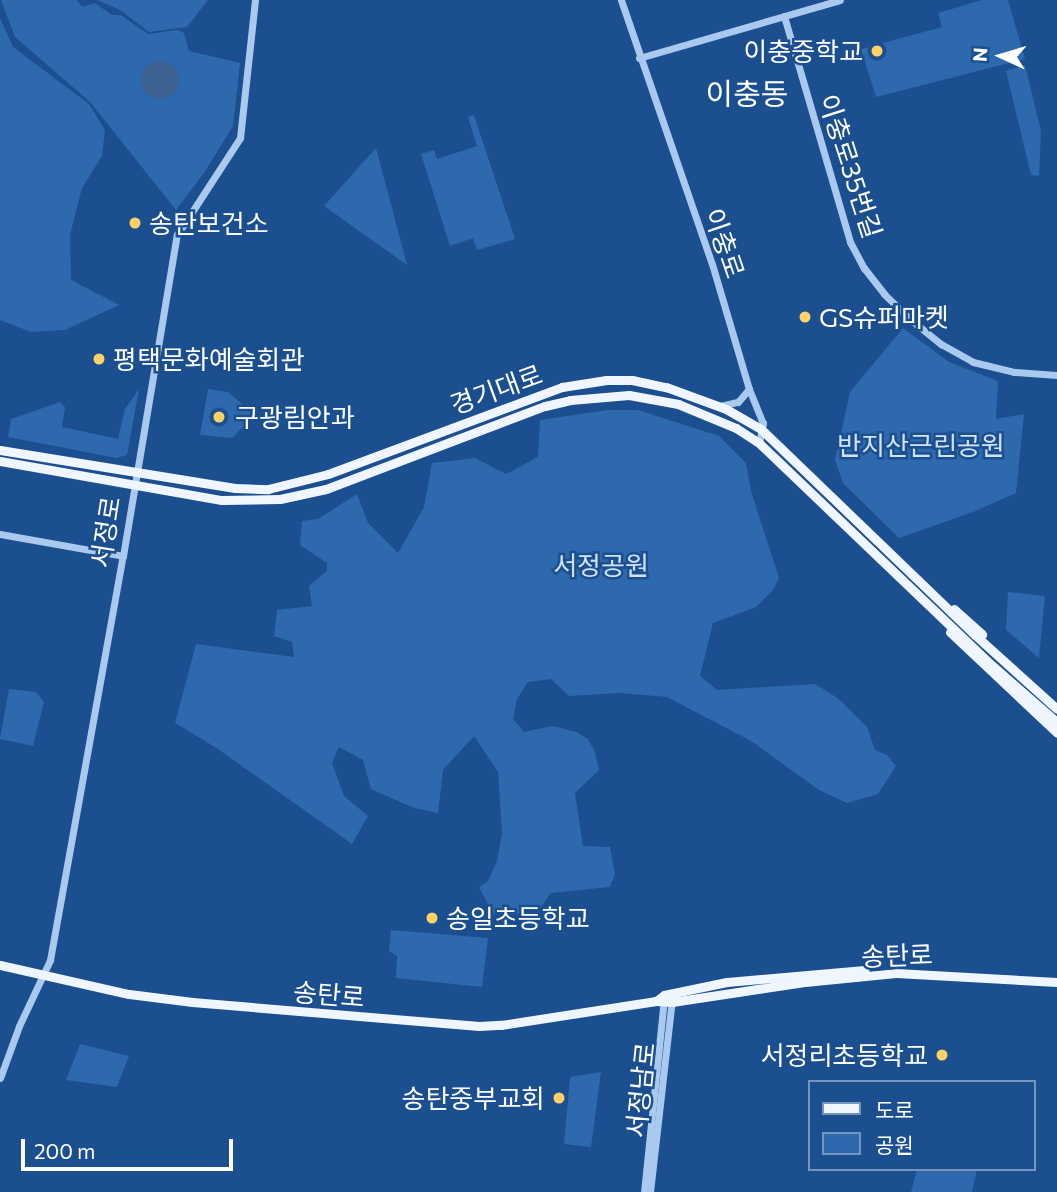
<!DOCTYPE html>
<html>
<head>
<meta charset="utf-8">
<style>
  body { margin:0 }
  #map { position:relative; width:1057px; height:1192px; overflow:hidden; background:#1b4f8f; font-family:Commissioner,"Noto Sans KR",sans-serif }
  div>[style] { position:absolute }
  .green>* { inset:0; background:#2e69ad }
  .water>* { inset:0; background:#3c6290 }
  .round { border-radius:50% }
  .minor>* { height:7px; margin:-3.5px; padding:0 3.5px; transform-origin:3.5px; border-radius:3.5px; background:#a9c9ee }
  .major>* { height:9px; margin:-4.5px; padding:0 4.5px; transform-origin:4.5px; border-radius:4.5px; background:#f0f6ff }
  .dots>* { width:19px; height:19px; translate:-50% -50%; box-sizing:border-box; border:4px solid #1b4f8f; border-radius:50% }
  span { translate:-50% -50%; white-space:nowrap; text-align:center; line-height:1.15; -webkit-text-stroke:5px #1b4f8f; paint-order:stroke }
  .poi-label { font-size:26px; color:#fff }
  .right { translate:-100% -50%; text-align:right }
  .left { translate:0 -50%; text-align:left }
  .street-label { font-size:26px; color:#fff }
  .park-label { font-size:26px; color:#cfe3fa }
  .quarter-label { font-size:30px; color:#fff }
  .legend { position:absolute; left:808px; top:1080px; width:228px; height:91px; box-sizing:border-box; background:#1b4f8f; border:2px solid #7695bc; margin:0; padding:9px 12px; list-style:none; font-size:21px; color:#fff }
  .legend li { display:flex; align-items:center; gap:14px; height:35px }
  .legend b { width:35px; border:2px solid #7695bc }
  .north { position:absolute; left:966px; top:21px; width:70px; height:70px; -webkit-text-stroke:5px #1b4f8f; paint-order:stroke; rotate:274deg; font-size:19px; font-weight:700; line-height:28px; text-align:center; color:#fff }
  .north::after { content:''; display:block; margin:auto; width:24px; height:32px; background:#fff; clip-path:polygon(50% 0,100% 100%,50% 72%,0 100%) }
  .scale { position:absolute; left:21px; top:1139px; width:212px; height:32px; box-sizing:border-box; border:4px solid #fff; border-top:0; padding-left:9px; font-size:21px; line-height:24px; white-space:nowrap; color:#fff; -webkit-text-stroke:5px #1b4f8f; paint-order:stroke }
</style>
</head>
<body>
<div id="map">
  <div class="green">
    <div style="clip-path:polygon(1px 0,77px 0,82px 7px,95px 3px,112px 15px,121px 15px,148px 34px,177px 30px,184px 33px,189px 51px,240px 63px,233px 126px,204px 173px,176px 210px,90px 102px,15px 37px)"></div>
    <div style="clip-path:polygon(97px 0,208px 0,187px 27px,149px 32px,120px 10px)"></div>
    <div style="clip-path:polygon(982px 0,1008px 0,1025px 59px,876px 97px,861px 49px,942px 27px,938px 13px)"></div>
    <div style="clip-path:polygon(0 18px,13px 47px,89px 104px,105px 130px,102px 156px,82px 188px,70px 235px,71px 280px,119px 305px,65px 330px,31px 332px,0 320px)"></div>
    <div style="clip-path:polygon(1025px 65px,1041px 131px,1039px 176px,1031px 175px,1006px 71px)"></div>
    <div style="clip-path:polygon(474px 115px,515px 239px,477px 250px,473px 238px,450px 246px,421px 154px,434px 150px,437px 159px,477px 146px,468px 117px)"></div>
    <div style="clip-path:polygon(376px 148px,407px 265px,324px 206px)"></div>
    <div style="clip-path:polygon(903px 328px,949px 362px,998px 381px,996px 419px,1024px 414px,1016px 493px,973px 512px,899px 538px,843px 483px,835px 460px,850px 392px)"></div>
    <div style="clip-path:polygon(139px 389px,127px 455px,116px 458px,8px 437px,11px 419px,60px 402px,65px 407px,62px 427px,118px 439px,125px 409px)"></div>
    <div style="clip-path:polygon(208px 389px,228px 392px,255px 415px,232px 438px,200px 435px)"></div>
    <div style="clip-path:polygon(608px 410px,638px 410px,719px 436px,746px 463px,751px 491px,779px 578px,773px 590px,756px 607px,713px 623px,700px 676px,717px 690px,815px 684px,839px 699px,867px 727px,875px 750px,887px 755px,896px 766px,878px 794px,847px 803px,819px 790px,751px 741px,667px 697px,619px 693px,569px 696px,551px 679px,528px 682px,517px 699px,513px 719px,524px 732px,553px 726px,576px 732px,588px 739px,595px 752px,599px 770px,575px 793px,583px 846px,610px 847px,615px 874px,610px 887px,551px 893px,538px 911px,505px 916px,493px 914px,479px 887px,488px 881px,497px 861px,502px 833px,498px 772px,474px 736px,443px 770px,438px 813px,414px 808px,371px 789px,363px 760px,339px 747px,332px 763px,344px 796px,368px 816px,352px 844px,215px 747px,175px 723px,196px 644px,294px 657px,292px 642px,274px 636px,277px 610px,312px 606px,309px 586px,327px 571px,327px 563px,300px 545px,302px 521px,318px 519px,357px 494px,368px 523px,398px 553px,424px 507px,432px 463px,475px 458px,506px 474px,538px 457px,540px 420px)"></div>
    <div style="clip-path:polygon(1008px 592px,1045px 596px,1039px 658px,1006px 630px)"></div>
    <div style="clip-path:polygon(9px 689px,36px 692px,44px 702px,33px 746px,0 739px)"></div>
    <div style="clip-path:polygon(391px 930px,488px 938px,482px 987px,396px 978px,397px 956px,389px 951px)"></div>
    <div style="clip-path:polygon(80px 1044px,129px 1056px,117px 1087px,66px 1080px)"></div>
    <div style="clip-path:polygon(601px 1072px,591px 1147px,564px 1144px,570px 1077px)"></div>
    <div style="clip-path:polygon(917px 1169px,977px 1169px,972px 1192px,911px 1192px)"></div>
  </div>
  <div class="water">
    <div class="round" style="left:141px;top:61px;width:38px;height:38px"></div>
  </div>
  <div class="minor">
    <div style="left:621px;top:0;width:279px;rotate:71deg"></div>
    <div style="left:712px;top:264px;width:130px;rotate:73.5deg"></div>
    <div style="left:749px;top:389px;width:37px;rotate:68deg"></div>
    <div style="left:763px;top:423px;width:20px;rotate:101deg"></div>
    <div style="left:784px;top:16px;width:235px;rotate:73.7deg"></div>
    <div style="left:850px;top:242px;width:30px;rotate:62deg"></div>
    <div style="left:864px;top:268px;width:33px;rotate:52deg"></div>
    <div style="left:884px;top:294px;width:36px;rotate:44deg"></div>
    <div style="left:910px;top:319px;width:40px;rotate:39deg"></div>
    <div style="left:941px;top:344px;width:37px;rotate:29deg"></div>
    <div style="left:973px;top:362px;width:42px;rotate:13.7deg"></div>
    <div style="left:1014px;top:372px;width:43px;rotate:4deg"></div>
    <div style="left:639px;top:58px;width:209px;rotate:-16.1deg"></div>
    <div style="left:720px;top:406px;width:18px;rotate:-13deg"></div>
    <div style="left:738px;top:402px;width:17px;rotate:-50deg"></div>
    <div style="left:0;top:534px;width:125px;rotate:10.1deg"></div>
    <div style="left:0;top:1078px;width:55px;rotate:-69.9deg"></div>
    <div style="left:19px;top:1026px;width:73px;rotate:-64.8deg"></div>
    <div style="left:50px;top:960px;width:411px;rotate:-79.8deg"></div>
    <div style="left:123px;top:556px;width:326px;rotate:-80.5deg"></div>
    <div style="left:177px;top:235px;width:116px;rotate:-57deg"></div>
    <div style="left:240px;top:138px;width:139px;rotate:-83.8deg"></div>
    <div style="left:644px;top:1192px;width:195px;rotate:-84.1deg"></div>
    <div style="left:650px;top:1192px;width:195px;rotate:-83.5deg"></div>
  </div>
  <div class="major">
    <div style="left:0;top:450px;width:238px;rotate:9.2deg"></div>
    <div style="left:235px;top:488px;width:33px;rotate:2deg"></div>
    <div style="left:268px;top:489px;width:62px;rotate:-14deg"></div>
    <div style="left:328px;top:474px;width:250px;rotate:-20.4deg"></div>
    <div style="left:562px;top:387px;width:45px;rotate:-9deg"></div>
    <div style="left:606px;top:380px;width:26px"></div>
    <div style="left:632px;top:380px;width:35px;rotate:12deg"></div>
    <div style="left:666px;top:387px;width:64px;rotate:20.1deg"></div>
    <div style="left:726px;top:409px;width:40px;rotate:29.7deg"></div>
    <div style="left:761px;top:429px;width:297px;rotate:43.9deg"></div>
    <div style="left:975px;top:635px;width:110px;rotate:42.1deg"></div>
    <div style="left:0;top:461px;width:225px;rotate:10deg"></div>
    <div style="left:222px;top:500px;width:58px;rotate:-1deg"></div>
    <div style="left:280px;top:499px;width:47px;rotate:-12.3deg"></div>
    <div style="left:326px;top:489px;width:234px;rotate:-20.8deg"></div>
    <div style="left:545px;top:406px;width:26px;rotate:-13deg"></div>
    <div style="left:570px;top:400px;width:59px;rotate:-4.8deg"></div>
    <div style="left:629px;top:395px;width:50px;rotate:10.4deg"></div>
    <div style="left:678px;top:404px;width:63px;rotate:22.5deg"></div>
    <div style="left:736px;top:428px;width:27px;rotate:33deg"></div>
    <div style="left:759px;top:443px;width:315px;rotate:43.7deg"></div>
    <div style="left:987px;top:661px;width:93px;rotate:41.1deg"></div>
    <div style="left:954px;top:609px;width:38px;rotate:42deg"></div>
    <div style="left:950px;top:632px;width:147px;rotate:43.3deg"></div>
    <div style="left:0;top:965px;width:132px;rotate:12.7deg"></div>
    <div style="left:129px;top:994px;width:64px;rotate:7.2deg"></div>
    <div style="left:192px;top:1002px;width:288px;rotate:4.8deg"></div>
    <div style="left:479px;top:1026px;width:22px;rotate:-3deg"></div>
    <div style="left:501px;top:1025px;width:157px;rotate:-8.8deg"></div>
    <div style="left:656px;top:1001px;width:16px;rotate:4deg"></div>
    <div style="left:672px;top:1002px;width:134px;rotate:-8.6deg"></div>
    <div style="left:805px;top:982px;width:91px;rotate:-5.6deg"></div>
    <div style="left:896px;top:973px;width:161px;rotate:3.2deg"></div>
    <div style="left:656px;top:1001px;width:10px;rotate:-37deg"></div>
    <div style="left:664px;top:995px;width:64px;rotate:-11.7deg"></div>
    <div style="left:727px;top:982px;width:138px;rotate:-5deg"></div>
  </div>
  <div class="dots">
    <div style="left:877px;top:51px;background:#ffd166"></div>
    <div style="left:135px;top:223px;background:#ffd166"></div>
    <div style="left:805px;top:317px;background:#ffd166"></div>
    <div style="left:99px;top:359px;background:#ffd166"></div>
    <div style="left:219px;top:417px;background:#ffd166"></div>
    <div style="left:432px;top:918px;background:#ffd166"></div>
    <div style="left:942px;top:1055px;background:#ffd166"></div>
    <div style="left:559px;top:1098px;background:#ffd166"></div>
  </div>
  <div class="poi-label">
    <span class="right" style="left:863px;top:51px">이충중학교</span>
    <span class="left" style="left:149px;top:223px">송탄보건소</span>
    <span class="left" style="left:819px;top:317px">GS슈퍼마켓</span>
    <span class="left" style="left:113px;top:359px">평택문화예술회관</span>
    <span class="left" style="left:235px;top:417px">구광림안과</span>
    <span class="left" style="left:446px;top:918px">송일초등학교</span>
    <span class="right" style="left:928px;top:1055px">서정리초등학교</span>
    <span class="right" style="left:545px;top:1098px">송탄중부교회</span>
  </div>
  <div class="street-label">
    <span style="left:851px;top:166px;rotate:72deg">이충로35번길</span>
    <span style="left:725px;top:243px;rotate:71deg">이충로</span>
    <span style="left:496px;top:389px;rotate:-20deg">경기대로</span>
    <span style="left:105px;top:532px;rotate:-81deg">서정로</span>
    <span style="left:897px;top:955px;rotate:-2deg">송탄로</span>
    <span style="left:329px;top:994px;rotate:5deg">송탄로</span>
    <span style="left:640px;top:1090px;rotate:-84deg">서정남로</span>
  </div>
  <div class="park-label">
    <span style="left:921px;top:445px">반지산근린공원</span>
    <span style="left:601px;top:565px">서정공원</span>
  </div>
  <div class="quarter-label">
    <span style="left:747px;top:93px">이충동</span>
  </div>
  <ul class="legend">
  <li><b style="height:9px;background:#f0f6ff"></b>도로</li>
  <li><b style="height:19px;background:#2e69ad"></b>공원</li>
  </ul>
  <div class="north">N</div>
  <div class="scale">200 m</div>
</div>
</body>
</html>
